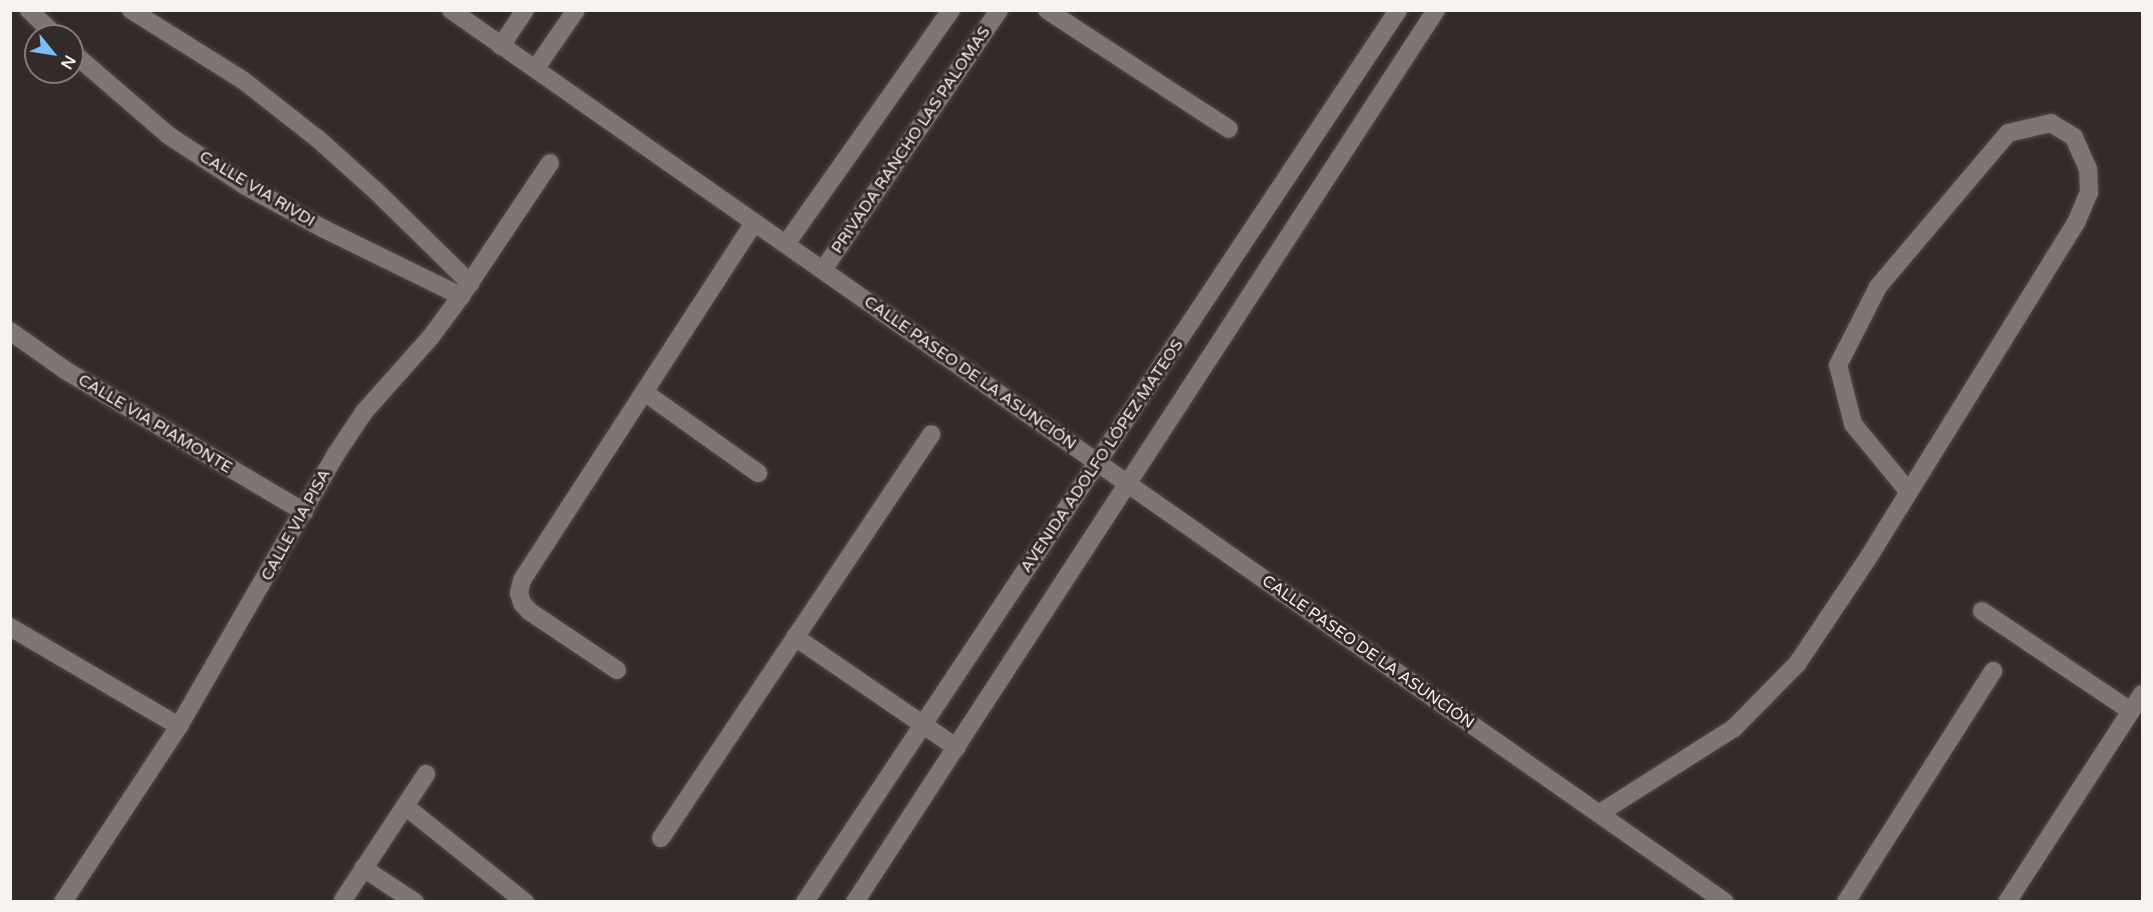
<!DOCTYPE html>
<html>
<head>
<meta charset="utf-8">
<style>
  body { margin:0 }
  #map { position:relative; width:2153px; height:912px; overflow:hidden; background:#322b29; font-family:"Varela Round",sans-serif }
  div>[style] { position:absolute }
  .roads { filter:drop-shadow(0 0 2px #4f4948) drop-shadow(0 0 2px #4f4948) }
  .minor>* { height:18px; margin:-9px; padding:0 9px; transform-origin:9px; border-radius:9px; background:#7f7673 }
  span { translate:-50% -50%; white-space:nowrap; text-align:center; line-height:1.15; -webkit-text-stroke:6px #322b29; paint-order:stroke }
  .street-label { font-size:16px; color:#f8f2f1 }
  .frame { position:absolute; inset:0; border:12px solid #f8f2f1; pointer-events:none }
  .north { position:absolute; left:24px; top:24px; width:60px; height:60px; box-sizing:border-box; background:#322b29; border:2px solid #817b79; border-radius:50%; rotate:120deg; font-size:16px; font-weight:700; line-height:24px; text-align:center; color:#f8f2f1 }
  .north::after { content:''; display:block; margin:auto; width:21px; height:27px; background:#77c0f7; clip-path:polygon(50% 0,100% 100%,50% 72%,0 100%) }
</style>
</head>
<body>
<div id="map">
  <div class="roads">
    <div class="minor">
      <div style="left:29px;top:10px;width:37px;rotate:44deg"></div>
      <div style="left:131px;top:10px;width:133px;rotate:32.1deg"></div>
      <div style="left:244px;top:81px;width:94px;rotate:38.1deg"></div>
      <div style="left:318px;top:139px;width:78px;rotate:41.9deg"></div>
      <div style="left:376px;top:191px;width:132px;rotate:44.4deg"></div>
      <div style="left:451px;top:10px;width:1555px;rotate:35deg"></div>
      <div style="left:1047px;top:10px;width:217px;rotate:33.2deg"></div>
      <div style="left:501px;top:46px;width:43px;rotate:-56.3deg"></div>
      <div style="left:72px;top:52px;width:127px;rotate:40.8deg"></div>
      <div style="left:168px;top:135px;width:91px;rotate:33.3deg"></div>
      <div style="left:244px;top:185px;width:91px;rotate:28.8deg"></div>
      <div style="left:324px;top:229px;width:153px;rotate:26.1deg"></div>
      <div style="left:536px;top:68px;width:70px;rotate:-55.4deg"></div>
      <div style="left:786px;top:244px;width:286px;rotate:-54.8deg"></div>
      <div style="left:823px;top:270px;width:314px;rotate:-55.9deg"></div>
      <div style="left:10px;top:331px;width:67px;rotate:35.3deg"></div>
      <div style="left:65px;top:370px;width:278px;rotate:30.7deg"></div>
      <div style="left:644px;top:392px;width:140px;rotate:35.4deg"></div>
      <div style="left:1982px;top:611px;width:179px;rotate:33.9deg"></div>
      <div style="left:10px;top:627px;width:196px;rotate:30.4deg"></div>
      <div style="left:795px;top:637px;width:196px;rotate:34.4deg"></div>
      <div style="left:617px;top:670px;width:106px;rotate:-146.2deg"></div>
      <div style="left:529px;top:611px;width:11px;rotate:-131deg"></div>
      <div style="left:522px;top:603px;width:10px;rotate:-107deg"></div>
      <div style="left:519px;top:593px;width:13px;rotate:-77deg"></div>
      <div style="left:522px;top:580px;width:426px;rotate:-57deg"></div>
      <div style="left:405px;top:806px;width:154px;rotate:38.7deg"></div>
      <div style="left:1600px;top:813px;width:159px;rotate:-32.4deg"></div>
      <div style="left:1734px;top:728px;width:90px;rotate:-45.5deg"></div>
      <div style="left:1797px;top:664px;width:128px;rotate:-56.2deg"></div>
      <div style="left:1868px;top:558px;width:394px;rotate:-58.2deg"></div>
      <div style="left:2076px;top:223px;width:33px;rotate:-67deg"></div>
      <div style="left:2089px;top:193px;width:24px;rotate:-92deg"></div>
      <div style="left:2088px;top:169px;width:35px;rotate:-114deg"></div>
      <div style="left:2074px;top:137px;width:27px;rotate:-149deg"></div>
      <div style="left:2051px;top:123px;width:44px;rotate:166.9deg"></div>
      <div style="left:2008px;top:133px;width:202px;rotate:130.2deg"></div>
      <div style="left:1878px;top:287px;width:88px;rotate:117.1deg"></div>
      <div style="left:1838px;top:365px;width:61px;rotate:75.7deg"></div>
      <div style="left:1853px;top:424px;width:87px;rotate:50.6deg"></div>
      <div style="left:661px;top:838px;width:486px;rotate:-56.2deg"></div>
      <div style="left:363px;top:868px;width:62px;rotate:33.2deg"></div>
      <div style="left:343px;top:900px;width:151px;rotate:-56.6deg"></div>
      <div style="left:63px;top:902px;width:211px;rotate:-56.6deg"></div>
      <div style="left:179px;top:726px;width:314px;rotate:-60deg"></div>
      <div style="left:336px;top:454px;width:50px;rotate:-56.3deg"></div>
      <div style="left:364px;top:412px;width:99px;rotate:-48.3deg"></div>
      <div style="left:430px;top:338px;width:52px;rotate:-53.6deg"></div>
      <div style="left:461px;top:296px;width:160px;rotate:-56.2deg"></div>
      <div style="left:805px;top:902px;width:1071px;rotate:-56.38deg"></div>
      <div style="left:855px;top:902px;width:1065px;rotate:-56.92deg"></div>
      <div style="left:1846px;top:902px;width:274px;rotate:-57.5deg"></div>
      <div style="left:2007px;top:902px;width:248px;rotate:-57deg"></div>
    </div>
  </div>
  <div class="street-label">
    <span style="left:911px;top:140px;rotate:-56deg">PRIVADA RANCHO LAS PALOMAS</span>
    <span style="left:257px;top:189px;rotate:31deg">CALLE VIA RIVDI</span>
    <span style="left:970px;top:373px;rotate:35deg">CALLE PASEO DE LA ASUNCIÓN</span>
    <span style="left:155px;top:424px;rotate:31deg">CALLE VIA PIAMONTE</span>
    <span style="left:1102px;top:456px;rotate:-56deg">AVENIDA ADOLFO LÓPEZ MATEOS</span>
    <span style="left:296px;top:525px;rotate:-61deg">CALLE VIA PISA</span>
    <span style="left:1368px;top:652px;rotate:35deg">CALLE PASEO DE LA ASUNCIÓN</span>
  </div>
  <div class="frame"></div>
  <div class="north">N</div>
</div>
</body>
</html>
